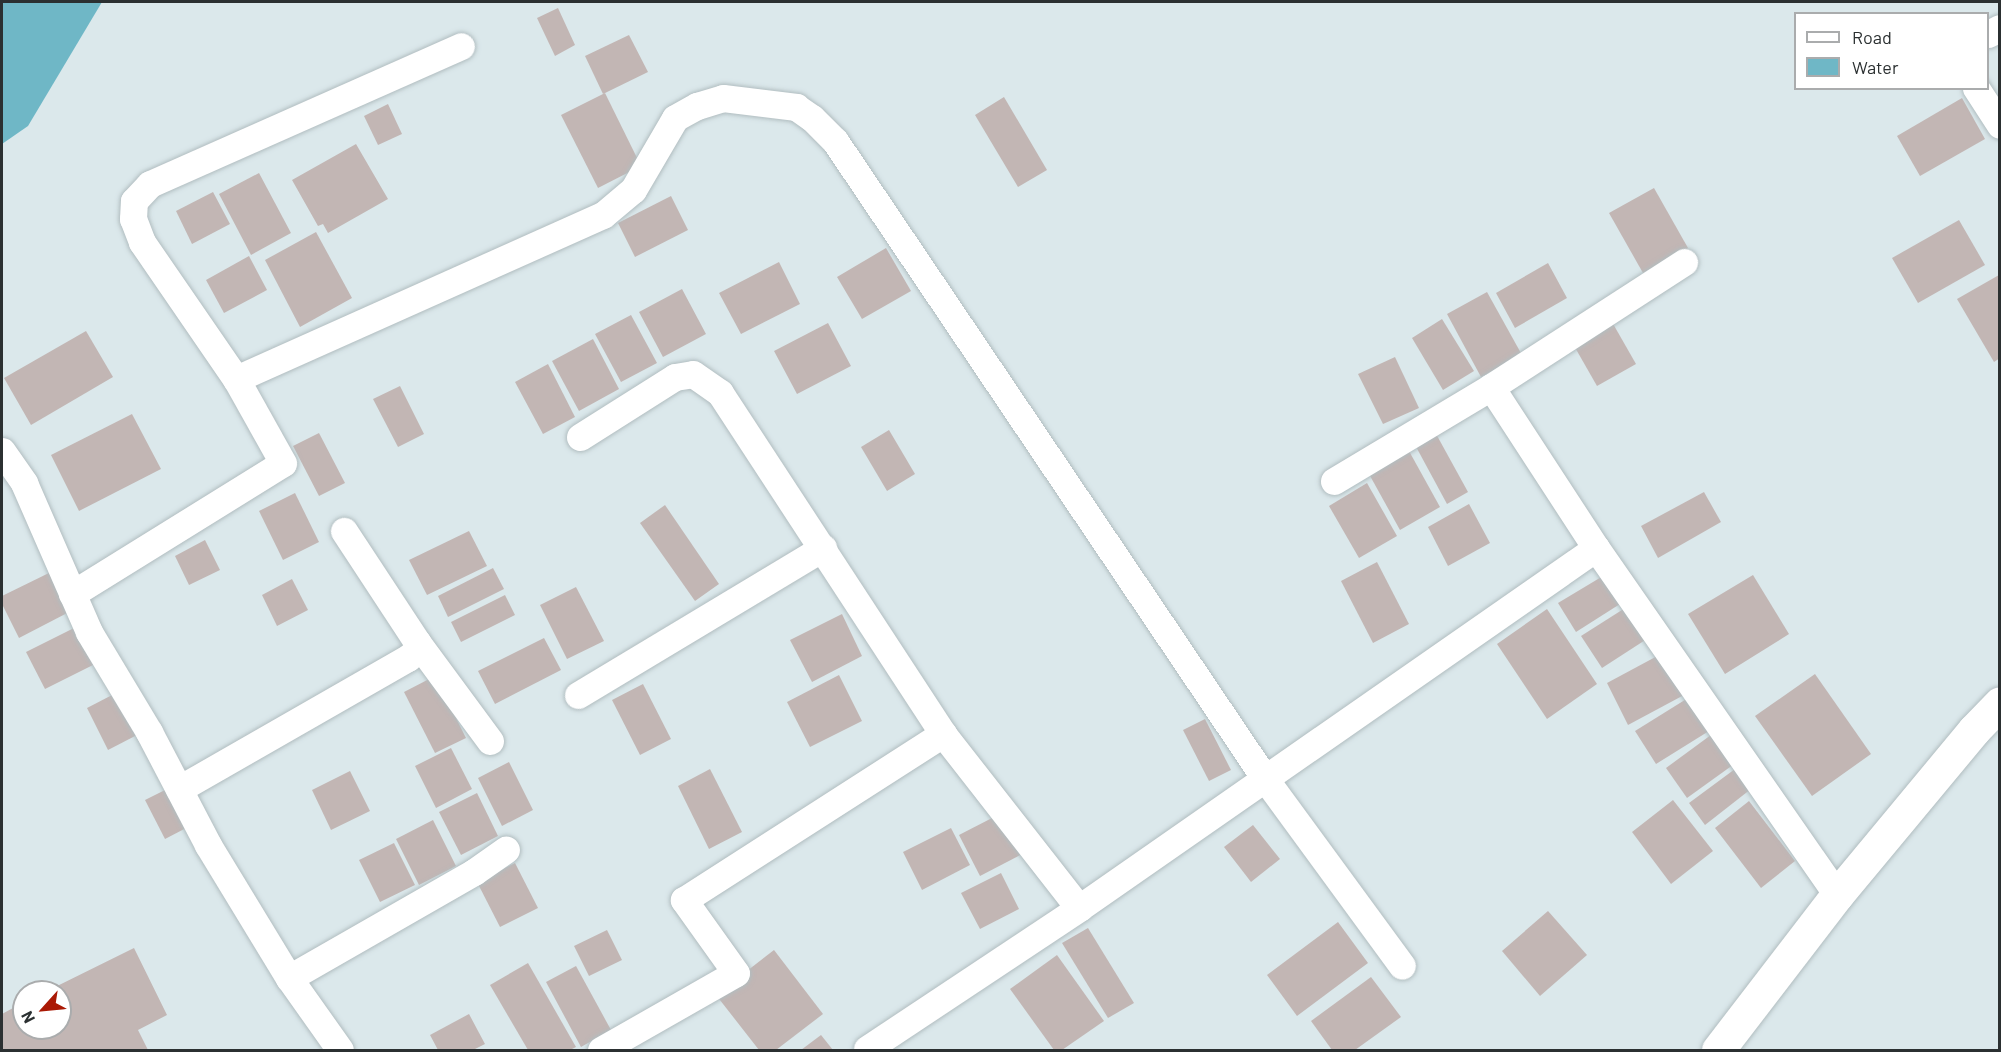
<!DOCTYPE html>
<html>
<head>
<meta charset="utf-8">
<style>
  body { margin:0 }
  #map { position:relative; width:2001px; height:1052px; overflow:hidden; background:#dbe8eb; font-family:Barlow,sans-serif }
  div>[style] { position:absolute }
  .water>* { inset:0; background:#6fb7c6 }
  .building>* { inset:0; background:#c2b6b4 }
  .roads { filter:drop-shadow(0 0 2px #b1bdc0) drop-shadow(0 0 2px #b1bdc0) }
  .street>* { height:27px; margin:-13.5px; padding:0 13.5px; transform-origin:13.5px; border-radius:13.5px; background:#fff }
  .secondary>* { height:33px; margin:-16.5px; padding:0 16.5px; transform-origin:16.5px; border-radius:16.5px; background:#fff }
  span { translate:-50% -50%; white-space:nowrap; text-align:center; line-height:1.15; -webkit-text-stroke:4.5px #fff; paint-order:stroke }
  .frame { position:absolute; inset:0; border:3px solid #2b3031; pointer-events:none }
  .legend { position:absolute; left:1794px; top:12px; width:195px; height:78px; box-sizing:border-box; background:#fff; border:2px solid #aaacad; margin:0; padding:8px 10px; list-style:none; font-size:18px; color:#2b3031 }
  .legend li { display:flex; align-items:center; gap:12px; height:30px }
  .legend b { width:30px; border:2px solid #aaacad }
  .north { position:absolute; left:12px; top:980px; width:60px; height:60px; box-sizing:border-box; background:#fff; border:2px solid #aaacad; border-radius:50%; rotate:243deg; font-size:16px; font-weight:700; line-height:24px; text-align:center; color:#2b3031 }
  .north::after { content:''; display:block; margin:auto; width:21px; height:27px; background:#aa1905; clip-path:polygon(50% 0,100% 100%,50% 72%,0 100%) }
</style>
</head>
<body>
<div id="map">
  <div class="water">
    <div style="clip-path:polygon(2px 2px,102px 2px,28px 126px,2px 144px)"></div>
  </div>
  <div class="building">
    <div style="clip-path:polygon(558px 8px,575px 45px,555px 56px,537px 18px)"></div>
    <div style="clip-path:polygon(629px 35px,648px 72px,603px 94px,585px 56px)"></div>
    <div style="clip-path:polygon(605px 93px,641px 166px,598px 188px,561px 115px)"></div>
    <div style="clip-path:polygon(1004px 97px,1047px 170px,1018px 187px,975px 115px)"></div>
    <div style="clip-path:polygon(1962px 98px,1985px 139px,1920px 176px,1897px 136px)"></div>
    <div style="clip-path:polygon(388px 104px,402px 134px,378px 145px,364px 116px)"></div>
    <div style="clip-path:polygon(356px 144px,388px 199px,328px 233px,323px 224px,318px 226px,292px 180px)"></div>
    <div style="clip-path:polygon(259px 173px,291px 233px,251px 255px,219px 194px)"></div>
    <div style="clip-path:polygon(1654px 188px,1688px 248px,1643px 273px,1609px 213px)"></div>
    <div style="clip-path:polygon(213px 192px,230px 224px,192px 244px,176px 211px)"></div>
    <div style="clip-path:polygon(671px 196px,688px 230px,635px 257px,618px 223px)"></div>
    <div style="clip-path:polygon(1959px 220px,1985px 265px,1918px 303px,1892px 258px)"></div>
    <div style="clip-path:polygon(316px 232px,352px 298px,300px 327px,265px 260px)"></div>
    <div style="clip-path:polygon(886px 248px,911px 291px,862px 319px,837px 277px)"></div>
    <div style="clip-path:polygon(249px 256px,267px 290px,224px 313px,206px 280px)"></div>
    <div style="clip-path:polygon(779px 262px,800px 304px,741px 334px,719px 293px)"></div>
    <div style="clip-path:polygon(1548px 263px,1567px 298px,1515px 328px,1496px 293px)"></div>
    <div style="clip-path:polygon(1999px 275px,2000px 358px,1994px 362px,1957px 299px)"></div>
    <div style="clip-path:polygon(682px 289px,706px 334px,663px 357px,639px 312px)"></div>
    <div style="clip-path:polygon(1487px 292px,1522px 355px,1481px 377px,1447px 314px)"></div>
    <div style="clip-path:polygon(631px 315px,657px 363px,621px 382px,595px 334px)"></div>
    <div style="clip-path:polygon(1442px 319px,1474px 371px,1443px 390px,1412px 338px)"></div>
    <div style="clip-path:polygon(1612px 322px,1636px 364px,1597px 386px,1573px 344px)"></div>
    <div style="clip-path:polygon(828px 323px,851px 366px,797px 394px,774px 351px)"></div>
    <div style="clip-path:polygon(86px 331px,113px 377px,31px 425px,4px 378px)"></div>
    <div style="clip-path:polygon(593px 339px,619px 389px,579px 411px,552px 361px)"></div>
    <div style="clip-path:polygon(1395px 357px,1419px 408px,1383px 424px,1358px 374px)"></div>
    <div style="clip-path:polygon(548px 364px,575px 417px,543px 434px,515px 382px)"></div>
    <div style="clip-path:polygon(400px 386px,424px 434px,398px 447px,373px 399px)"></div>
    <div style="clip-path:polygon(132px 414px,161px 469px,79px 511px,51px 455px)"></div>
    <div style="clip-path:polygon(889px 430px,915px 474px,887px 491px,861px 447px)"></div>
    <div style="clip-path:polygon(1435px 432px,1468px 492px,1447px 504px,1414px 443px)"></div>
    <div style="clip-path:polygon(319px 433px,345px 483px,319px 496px,293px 446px)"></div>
    <div style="clip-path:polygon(1409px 451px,1440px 507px,1400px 530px,1369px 474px)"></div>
    <div style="clip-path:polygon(1367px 483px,1397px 536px,1359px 558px,1329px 506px)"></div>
    <div style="clip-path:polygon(1704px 492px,1721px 522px,1658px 558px,1641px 526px)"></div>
    <div style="clip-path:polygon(295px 493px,319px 542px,283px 560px,259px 511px)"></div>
    <div style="clip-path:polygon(1469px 504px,1490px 543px,1448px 566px,1428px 527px)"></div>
    <div style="clip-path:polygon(665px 505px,719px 584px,695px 601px,640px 523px)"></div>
    <div style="clip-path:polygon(469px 531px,487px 566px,427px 595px,409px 560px)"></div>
    <div style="clip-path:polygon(205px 540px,220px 570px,189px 585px,175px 556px)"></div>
    <div style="clip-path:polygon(1377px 562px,1409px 624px,1373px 643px,1341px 581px)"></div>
    <div style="clip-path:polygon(493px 568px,504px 589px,448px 617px,438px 596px)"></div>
    <div style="clip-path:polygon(53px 571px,73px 610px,19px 638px,2px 604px,2px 596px)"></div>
    <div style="clip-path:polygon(1753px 575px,1789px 634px,1725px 674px,1688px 614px)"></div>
    <div style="clip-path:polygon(1603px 576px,1620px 604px,1576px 632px,1558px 603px)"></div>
    <div style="clip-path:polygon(292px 579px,308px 610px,277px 626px,262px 595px)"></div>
    <div style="clip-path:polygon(576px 587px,604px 641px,567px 659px,540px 605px)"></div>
    <div style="clip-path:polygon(505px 595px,515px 615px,461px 642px,451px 622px)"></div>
    <div style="clip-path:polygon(1633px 603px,1653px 635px,1602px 668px,1581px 636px)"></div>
    <div style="clip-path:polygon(1547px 609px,1597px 684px,1547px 719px,1497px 644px)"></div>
    <div style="clip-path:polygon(842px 614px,862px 656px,812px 682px,790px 640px)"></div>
    <div style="clip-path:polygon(80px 625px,99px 662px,45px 689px,26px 652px)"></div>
    <div style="clip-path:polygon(544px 638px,561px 670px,495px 704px,478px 671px)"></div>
    <div style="clip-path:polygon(1661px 654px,1684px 695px,1628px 725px,1607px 683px)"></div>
    <div style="clip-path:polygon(1815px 674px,1871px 754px,1812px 796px,1755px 716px)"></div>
    <div style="clip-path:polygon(839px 675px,862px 721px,810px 747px,787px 702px)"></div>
    <div style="clip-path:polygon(435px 676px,466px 738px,435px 753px,404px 692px)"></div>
    <div style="clip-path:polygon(643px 684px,671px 739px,640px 755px,612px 700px)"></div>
    <div style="clip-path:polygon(116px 693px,137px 735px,108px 750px,87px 708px)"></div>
    <div style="clip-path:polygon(1688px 698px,1709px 731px,1656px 764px,1635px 731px)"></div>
    <div style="clip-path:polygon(1205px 719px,1231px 770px,1209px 781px,1183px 730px)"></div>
    <div style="clip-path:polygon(1715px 732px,1737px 762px,1687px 798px,1666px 768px)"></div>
    <div style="clip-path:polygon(451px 748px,472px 789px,436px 808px,415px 766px)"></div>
    <div style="clip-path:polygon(509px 762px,533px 810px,502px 826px,478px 778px)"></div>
    <div style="clip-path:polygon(710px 769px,742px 832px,709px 849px,678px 786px)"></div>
    <div style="clip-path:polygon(1735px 769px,1751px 789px,1705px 825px,1689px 803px)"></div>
    <div style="clip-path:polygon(350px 771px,370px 811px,331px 830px,312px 790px)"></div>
    <div style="clip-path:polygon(171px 787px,190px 826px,165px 839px,145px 800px)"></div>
    <div style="clip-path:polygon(477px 793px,498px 836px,461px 855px,439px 812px)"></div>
    <div style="clip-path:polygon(1673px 800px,1713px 851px,1671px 884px,1632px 832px)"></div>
    <div style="clip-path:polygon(1749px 801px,1795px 861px,1761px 888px,1715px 828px)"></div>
    <div style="clip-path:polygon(992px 818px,1024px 853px,980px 876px,959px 835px)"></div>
    <div style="clip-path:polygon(433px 820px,456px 866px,419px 885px,396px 839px)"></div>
    <div style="clip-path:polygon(1253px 825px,1280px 859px,1251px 882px,1224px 847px)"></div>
    <div style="clip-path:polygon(951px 828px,970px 865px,922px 890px,903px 852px)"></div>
    <div style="clip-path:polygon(394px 843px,415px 885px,380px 902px,359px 860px)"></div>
    <div style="clip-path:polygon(515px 863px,538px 908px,500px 927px,477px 882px)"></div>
    <div style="clip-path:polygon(1001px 873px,1019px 909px,980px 929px,961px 893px)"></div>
    <div style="clip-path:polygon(1548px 911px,1587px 955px,1540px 996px,1502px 951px)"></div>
    <div style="clip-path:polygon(1338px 922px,1368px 963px,1297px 1016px,1267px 975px)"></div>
    <div style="clip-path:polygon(1088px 928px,1134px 1003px,1108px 1018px,1062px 943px)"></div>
    <div style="clip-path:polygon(607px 930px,622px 960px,589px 976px,574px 946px)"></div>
    <div style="clip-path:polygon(134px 948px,167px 1015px,138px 1030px,148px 1050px,2px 1050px,2px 1014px,24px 1002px,24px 1028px,60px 1028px,60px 992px,45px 992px)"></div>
    <div style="clip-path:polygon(774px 950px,823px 1014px,776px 1050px,759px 1050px,716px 995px)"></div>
    <div style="clip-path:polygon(1057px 955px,1104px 1021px,1062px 1050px,1054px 1050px,1010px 989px)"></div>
    <div style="clip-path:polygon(528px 963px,576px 1047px,570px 1050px,528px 1050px,490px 985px)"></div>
    <div style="clip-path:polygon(576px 966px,611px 1030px,581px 1047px,546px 982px)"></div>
    <div style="clip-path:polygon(1371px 977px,1401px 1017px,1355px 1050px,1332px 1050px,1311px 1021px)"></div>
    <div style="clip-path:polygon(469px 1014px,485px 1044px,473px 1050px,438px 1050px,430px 1035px)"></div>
    <div style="clip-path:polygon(821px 1035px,833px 1050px,801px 1050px)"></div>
  </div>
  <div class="roads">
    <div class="street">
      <div style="left:1988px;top:34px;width:13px;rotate:-27deg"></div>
      <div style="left:1976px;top:88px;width:44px;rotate:57deg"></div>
      <div style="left:236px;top:379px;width:166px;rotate:-124.5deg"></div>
      <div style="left:142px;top:242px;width:25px;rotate:-111deg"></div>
      <div style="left:133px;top:219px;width:18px;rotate:-87deg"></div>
      <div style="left:134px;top:201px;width:23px;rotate:-47deg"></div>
      <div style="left:150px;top:184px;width:340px;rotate:-23.9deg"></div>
      <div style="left:1491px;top:387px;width:230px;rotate:-32.9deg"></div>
      <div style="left:580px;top:437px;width:112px;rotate:-32.3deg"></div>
      <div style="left:675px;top:377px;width:18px;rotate:-9deg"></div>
      <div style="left:693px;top:374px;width:33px;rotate:35deg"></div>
      <div style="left:720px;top:393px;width:407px;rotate:56.8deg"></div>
      <div style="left:2px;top:451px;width:39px;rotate:55deg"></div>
      <div style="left:24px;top:483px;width:163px;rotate:66.4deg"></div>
      <div style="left:89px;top:632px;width:117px;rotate:59deg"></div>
      <div style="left:149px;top:732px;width:127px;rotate:62.4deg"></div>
      <div style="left:208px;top:845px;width:156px;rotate:58.7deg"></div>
      <div style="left:289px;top:978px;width:88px;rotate:54.7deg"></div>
      <div style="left:1334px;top:481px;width:183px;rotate:-30.9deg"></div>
      <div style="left:1491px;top:387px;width:192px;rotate:56.9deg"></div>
      <div style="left:72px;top:594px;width:248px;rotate:-31.8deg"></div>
      <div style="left:283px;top:463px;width:96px;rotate:-119.2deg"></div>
      <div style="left:236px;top:379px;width:402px;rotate:-24.1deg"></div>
      <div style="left:603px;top:215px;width:39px;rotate:-40deg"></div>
      <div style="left:633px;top:190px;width:83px;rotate:-59.7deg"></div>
      <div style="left:675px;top:118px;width:25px;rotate:-29deg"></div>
      <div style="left:697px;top:106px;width:27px;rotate:-17deg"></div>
      <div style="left:723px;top:98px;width:74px;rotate:7deg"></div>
      <div style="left:796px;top:107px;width:19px;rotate:35deg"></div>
      <div style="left:812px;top:118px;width:33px;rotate:45deg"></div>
      <div style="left:835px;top:141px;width:771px;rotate:56deg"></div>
      <div style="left:1266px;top:780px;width:230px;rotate:53.8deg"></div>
      <div style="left:417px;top:642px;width:123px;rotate:53.6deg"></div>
      <div style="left:578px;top:695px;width:286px;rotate:-31deg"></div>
      <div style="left:179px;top:789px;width:264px;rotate:-29.8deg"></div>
      <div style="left:408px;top:658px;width:12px;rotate:-42deg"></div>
      <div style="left:417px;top:650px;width:8px;rotate:-90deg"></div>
      <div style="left:417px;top:642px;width:133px;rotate:-123.3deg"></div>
      <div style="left:289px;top:978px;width:213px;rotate:-29.8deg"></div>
      <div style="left:474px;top:872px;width:39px;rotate:-35deg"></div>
      <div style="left:867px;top:1049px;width:255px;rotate:-33.6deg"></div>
      <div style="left:601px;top:1050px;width:155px;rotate:-29.7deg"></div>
      <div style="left:736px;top:973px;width:90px;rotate:-125.5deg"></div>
      <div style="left:684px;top:900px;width:308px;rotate:-32.7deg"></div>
      <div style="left:943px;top:734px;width:221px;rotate:52deg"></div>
      <div style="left:1079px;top:908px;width:630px;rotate:-34.85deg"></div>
      <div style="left:1596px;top:548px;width:422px;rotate:55.2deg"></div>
    </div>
    <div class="secondary">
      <div style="left:1718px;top:1050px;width:195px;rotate:-52.5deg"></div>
      <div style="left:1837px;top:895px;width:214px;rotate:-50.3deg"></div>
      <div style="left:1974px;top:730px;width:37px;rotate:-46deg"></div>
    </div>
  </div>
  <div class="frame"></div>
  <ul class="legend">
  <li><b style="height:8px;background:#fff"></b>Road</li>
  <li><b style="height:16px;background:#6fb7c6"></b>Water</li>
  </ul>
  <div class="north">N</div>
</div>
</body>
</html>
